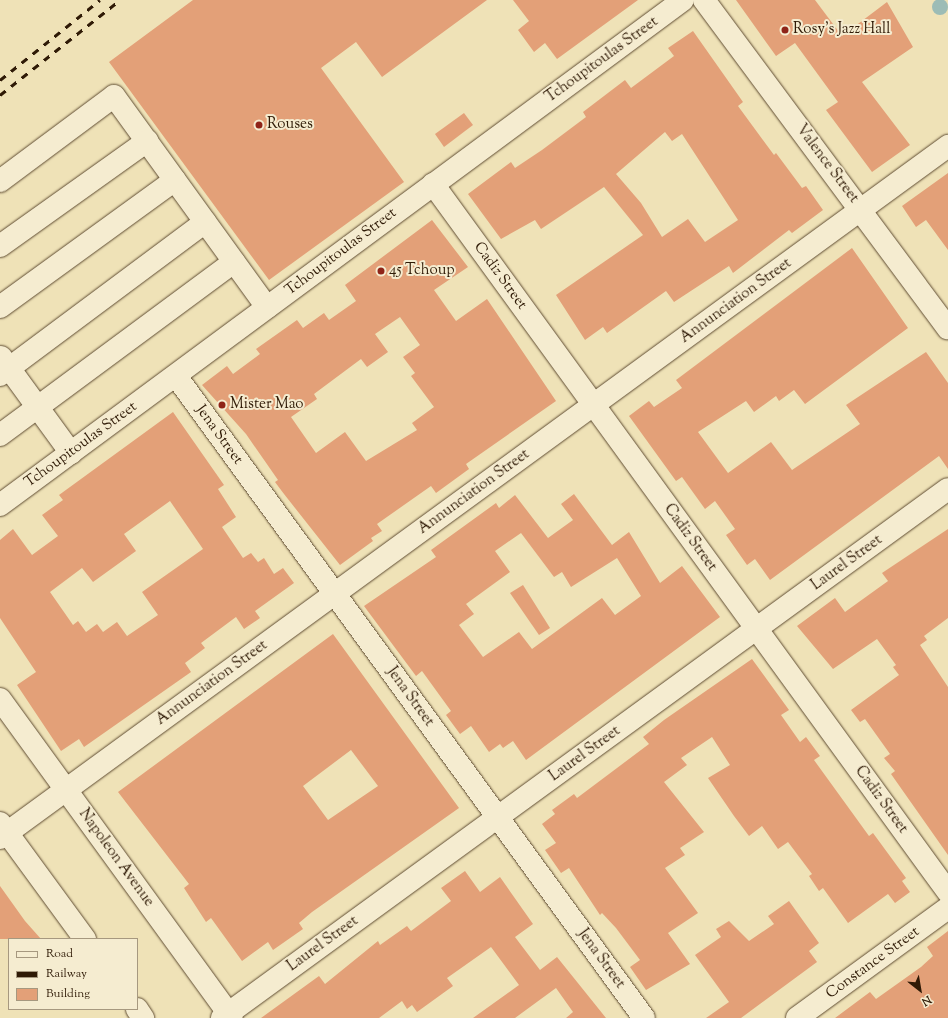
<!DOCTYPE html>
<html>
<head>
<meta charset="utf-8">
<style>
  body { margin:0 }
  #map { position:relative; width:948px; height:1018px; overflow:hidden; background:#efe2b7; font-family:"Sorts Mill Goudy",serif }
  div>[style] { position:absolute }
  .water>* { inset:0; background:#9cbcb6 }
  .round { border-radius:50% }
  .building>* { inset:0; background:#e3a078 }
  .roads { filter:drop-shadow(0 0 1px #5f4c32) drop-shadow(0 0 1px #5f4c32) }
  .minor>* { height:22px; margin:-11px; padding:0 11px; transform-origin:11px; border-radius:11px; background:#f5ecd0 }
  .rail>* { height:3px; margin-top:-1.5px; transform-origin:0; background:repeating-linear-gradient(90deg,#2f1a06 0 7px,transparent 0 14px) }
  .dots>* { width:11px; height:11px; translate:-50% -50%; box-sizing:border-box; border:2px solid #f5ecd0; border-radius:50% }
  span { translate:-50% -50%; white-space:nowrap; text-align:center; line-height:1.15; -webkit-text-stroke:4px #f5ecd0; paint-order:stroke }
  .poi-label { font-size:15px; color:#2f1a06 }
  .left { translate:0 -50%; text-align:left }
  .street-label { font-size:15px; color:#2f1a06 }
  .legend { position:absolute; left:8px; top:938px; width:130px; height:72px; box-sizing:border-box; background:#f5ecd0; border:1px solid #a6987f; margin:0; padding:5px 7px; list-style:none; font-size:12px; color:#2f1a06 }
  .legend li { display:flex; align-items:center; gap:8px; height:20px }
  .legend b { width:20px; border:1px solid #a6987f }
  .north { position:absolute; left:900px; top:970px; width:40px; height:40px; -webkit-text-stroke:3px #f5ecd0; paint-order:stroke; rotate:149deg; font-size:11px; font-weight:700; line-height:16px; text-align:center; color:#2f1a06 }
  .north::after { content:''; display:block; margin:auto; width:14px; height:18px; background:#2f1a06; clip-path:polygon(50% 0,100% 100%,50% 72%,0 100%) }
</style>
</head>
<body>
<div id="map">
  <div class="water">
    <div class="round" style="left:932px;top:-1px;width:16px;height:16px"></div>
  </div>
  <div class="building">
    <div style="clip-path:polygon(193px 0,487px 0,382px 77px,356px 42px,321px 68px,404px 182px,269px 280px,109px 62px)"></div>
    <div style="clip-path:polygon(513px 0,638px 0,557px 59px,545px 43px,534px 52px,518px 30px,529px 21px)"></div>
    <div style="clip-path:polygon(736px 0,815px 0,842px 36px,887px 2px,913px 47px,862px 82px,910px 145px,872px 172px,826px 110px,838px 102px,795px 43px,776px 56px)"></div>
    <div style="clip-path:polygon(evenodd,693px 31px,743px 102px,738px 106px,774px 155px,776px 153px,802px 188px,806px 186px,823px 210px,792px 233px,789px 230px,733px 273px,729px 266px,674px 302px,666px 291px,607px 333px,603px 327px,585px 340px,556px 295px,643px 235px,604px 187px,541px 229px,535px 220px,501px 239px,468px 194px,511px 162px,515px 168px,542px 150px,586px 117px,583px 112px,625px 80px,631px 88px,674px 56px,668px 48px,693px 31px,665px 132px,672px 141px,682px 134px,738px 220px,705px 242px,688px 219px,662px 237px,641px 203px,616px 174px,665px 132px)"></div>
    <div style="clip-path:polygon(464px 113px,473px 125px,444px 147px,435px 134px)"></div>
    <div style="clip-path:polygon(948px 173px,948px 250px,926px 220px,916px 227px,902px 206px)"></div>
    <div style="clip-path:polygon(evenodd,432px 220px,468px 267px,434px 290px,456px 321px,487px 299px,556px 401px,466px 464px,469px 469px,436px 493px,431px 486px,377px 524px,382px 531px,371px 538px,373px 541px,340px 565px,284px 494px,275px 482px,278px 480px,246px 434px,202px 385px,227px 366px,233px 374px,260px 354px,256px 349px,297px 320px,303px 328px,324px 313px,329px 320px,356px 301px,345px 285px,432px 220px,400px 317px,420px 345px,403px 357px,415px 373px,411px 376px,434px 407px,412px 423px,417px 430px,366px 461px,345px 432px,316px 453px,291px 417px,317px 399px,314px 394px,361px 359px,367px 367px,388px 352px,375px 334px,400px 317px)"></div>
    <div style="clip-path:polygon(852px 248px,908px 328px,805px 404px,794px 390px,779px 401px,776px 396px,754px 412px,746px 401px,698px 432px,728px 473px,771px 442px,792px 470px,860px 424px,846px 405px,926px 352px,948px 383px,948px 469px,939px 456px,770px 580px,755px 559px,747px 565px,726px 535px,735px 529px,715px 501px,705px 509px,682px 477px,676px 481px,629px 416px,649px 401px,654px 407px,682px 388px,676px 380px)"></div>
    <div style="clip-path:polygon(evenodd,173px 412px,224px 485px,218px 489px,236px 517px,222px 527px,243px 558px,251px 553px,258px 562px,264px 558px,274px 574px,283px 568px,294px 583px,255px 611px,260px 618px,244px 629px,236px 617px,201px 643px,205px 648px,185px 663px,191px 672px,84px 747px,79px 739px,61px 751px,17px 685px,36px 672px,0 618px,0 540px,13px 529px,32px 555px,58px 536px,42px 515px,63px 500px,59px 495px,173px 412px,170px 501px,203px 549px,142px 592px,158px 615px,127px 636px,117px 622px,103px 632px,97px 624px,86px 632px,78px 621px,73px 625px,50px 592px,82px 568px,93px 582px,136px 551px,124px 534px,170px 501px)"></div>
    <div style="clip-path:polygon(evenodd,574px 494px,612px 545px,629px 532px,660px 583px,682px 566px,720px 617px,526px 760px,513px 741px,503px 748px,500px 744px,489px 752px,471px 726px,460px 734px,446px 715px,451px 711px,422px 671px,416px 676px,364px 606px,436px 557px,431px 550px,496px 503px,499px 508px,515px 495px,548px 538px,573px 520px,561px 504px,574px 494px,521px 533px,554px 577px,562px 572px,571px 587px,617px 558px,641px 596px,615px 615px,602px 598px,532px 649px,519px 632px,483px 657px,459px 625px,474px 614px,466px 604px,510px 572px,495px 551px,521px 533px)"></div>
    <div style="clip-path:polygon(948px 529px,948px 618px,924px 636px,927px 640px,920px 645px,948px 687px,948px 855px,891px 774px,895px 771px,884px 758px,890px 754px,865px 719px,860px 722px,851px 710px,899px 675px,893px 667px,896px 665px,877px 639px,833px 669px,797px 626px,835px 598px,845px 612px,888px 581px,882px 573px)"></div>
    <div style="clip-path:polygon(523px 585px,550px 628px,539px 635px,510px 593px)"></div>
    <div style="clip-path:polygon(evenodd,333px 634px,459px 808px,312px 912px,299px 923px,303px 929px,273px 950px,268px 942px,242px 961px,211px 918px,206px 922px,184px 888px,189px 884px,118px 792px,333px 634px,351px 750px,378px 786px,328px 820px,303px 786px,351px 750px)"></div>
    <div style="clip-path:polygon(752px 659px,789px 710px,781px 715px,800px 742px,806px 737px,820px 756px,814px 760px,869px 836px,873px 833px,906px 878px,902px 881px,910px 892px,895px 903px,888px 894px,848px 923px,823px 888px,819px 891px,809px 876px,812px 874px,788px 842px,778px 849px,762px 826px,749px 836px,734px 816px,708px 778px,730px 765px,712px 737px,681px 758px,687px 765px,664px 782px,704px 832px,680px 848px,685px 855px,665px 868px,698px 913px,668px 933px,690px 964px,646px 990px,630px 967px,640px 960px,616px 928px,602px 913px,600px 915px,569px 868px,561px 873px,545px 850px,556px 843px,542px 824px,555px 814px,552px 810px,574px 794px,577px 798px,649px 744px,643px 737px,664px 720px)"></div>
    <div style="clip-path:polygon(465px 871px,480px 892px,500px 877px,533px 924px,515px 937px,540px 970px,557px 957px,606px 1018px,566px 1018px,573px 1012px,556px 988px,515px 1018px,473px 1018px,519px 985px,491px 947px,447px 978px,453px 986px,417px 1012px,412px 1005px,407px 1009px,402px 1001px,379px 1018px,261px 1018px,319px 976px,325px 984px,378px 941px,380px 945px,407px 926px,411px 931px,451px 901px,441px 888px)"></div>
    <div style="clip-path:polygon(0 886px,25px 921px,41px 939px,0 939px)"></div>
    <div style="clip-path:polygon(789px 901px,819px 943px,809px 951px,817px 962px,741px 1018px,706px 1018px,729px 1002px,695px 955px,721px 937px,716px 929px,729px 921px,749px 941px,774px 924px,768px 916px)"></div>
    <div style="clip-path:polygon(948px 931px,948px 1018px,835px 1018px,870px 992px,876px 999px,921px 967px,933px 956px,927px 947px)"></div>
  </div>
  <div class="roads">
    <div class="minor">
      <div style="left:704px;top:0;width:409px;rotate:53.4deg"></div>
      <div style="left:0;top:181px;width:142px;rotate:-36.7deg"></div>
      <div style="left:114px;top:96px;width:261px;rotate:54.1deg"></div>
      <div style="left:433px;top:184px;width:875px;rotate:53.97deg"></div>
      <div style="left:0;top:246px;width:181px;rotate:-35.5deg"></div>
      <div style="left:0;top:307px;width:216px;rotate:-36deg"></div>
      <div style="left:1px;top:357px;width:119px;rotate:53.9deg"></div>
      <div style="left:0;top:375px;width:256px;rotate:-36.7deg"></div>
      <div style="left:176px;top:376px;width:794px;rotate:53.91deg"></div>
      <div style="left:0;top:435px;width:291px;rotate:-36.5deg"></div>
      <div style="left:0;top:505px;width:849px;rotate:-36.48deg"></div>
      <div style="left:0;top:699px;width:394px;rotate:54deg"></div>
      <div style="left:0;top:823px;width:144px;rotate:53.8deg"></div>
      <div style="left:0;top:838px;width:1174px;rotate:-36.13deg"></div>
      <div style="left:137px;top:1009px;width:11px;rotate:56deg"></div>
      <div style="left:222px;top:1018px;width:898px;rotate:-36.08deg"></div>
      <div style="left:797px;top:1018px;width:187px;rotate:-36.1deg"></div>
    </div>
  </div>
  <div class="rail">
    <div style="left:0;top:80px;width:128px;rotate:-38.7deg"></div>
    <div style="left:0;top:95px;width:153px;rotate:-38.4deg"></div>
  </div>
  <div class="dots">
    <div style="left:785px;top:30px;background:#8f2418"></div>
    <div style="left:259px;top:125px;background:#8f2418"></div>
    <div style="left:381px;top:271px;background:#8f2418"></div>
    <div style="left:222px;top:405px;background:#8f2418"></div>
  </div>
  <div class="poi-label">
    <span class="left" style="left:793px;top:30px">Rosy's Jazz Hall</span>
    <span class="left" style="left:267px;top:125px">Rouses</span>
    <span class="left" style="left:389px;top:271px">45 Tchoup</span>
    <span class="left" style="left:230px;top:405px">Mister Mao</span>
  </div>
  <div class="street-label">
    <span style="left:602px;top:60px;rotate:-36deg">Tchoupitoulas Street</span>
    <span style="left:827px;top:164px;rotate:53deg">Valence Street</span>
    <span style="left:341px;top:252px;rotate:-37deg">Tchoupitoulas Street</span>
    <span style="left:500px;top:276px;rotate:54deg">Cadiz Street</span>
    <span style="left:736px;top:301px;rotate:-36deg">Annunciation Street</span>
    <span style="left:219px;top:435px;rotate:54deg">Jena Street</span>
    <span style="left:81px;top:445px;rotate:-36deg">Tchoupitoulas Street</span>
    <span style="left:474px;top:492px;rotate:-36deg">Annunciation Street</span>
    <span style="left:690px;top:538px;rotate:54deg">Cadiz Street</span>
    <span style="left:847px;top:563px;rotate:-36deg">Laurel Street</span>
    <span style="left:212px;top:683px;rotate:-36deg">Annunciation Street</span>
    <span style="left:410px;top:697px;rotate:54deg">Jena Street</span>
    <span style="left:585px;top:754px;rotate:-36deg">Laurel Street</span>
    <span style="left:881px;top:800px;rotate:54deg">Cadiz Street</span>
    <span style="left:116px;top:858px;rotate:54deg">Napoleon Avenue</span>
    <span style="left:323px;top:944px;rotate:-36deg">Laurel Street</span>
    <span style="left:601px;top:959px;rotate:54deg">Jena Street</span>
    <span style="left:873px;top:963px;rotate:-36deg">Constance Street</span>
  </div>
  <ul class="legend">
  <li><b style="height:5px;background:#f5ecd0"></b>Road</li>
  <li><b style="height:5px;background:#2f1a06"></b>Railway</li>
  <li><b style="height:11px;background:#e3a078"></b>Building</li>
  </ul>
  <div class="north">N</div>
</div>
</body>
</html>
